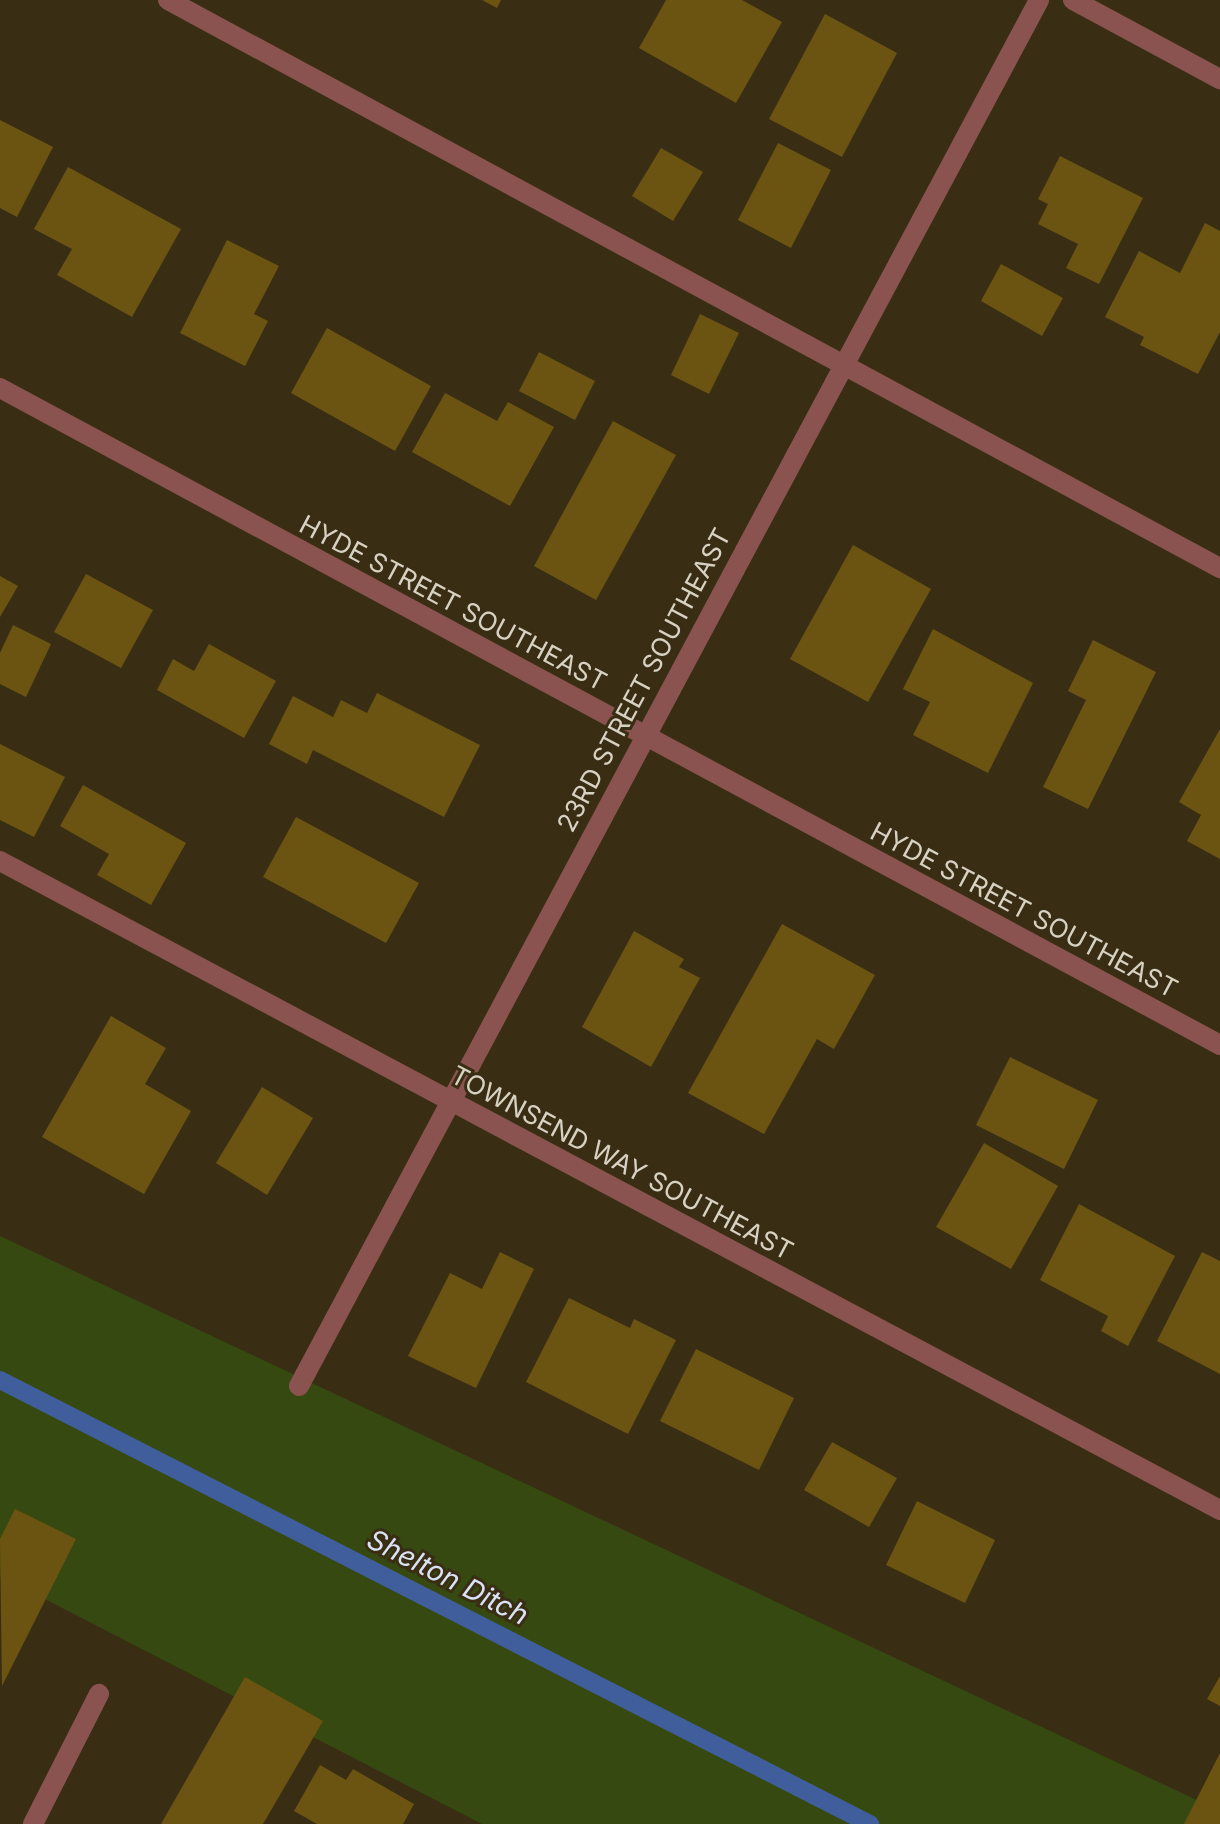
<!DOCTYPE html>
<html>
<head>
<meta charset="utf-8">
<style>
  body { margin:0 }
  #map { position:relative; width:1220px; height:1824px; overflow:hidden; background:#392e14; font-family:Inter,sans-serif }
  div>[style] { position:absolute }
  .green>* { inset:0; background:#354910 }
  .stream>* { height:18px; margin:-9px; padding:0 9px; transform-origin:9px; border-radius:9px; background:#405e9c }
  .building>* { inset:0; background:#6b5411 }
  .lane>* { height:20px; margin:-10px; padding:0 10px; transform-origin:10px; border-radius:10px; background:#8b534f }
  .street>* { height:20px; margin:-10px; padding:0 10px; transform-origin:10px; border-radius:10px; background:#8b534f }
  span { translate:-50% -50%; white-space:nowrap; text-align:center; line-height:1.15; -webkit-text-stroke:6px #392e14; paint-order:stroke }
  .street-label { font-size:26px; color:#d8d2c3 }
  .water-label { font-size:28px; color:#d9e3f5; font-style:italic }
</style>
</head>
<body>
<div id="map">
  <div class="green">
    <div style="clip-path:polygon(0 1236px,1220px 1811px,1220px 1824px,482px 1824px,0 1576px)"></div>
  </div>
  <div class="stream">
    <div style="left:0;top:1380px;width:977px;rotate:27.04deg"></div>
  </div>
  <div class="building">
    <div style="clip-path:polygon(482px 0,501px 0,497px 8px)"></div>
    <div style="clip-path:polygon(666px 0,742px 0,782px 22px,736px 103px,639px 48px)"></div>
    <div style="clip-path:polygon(825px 14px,897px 53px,842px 157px,769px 119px)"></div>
    <div style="clip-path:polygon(0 120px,53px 147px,17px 217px,0 208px)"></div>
    <div style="clip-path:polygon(778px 143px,831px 170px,791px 248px,738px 220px)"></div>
    <div style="clip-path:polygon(661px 148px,703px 172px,673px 221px,632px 196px)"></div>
    <div style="clip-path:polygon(1060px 156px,1143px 198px,1099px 284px,1066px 268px,1078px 244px,1038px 224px,1048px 204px,1038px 199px)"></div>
    <div style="clip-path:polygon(68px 167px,181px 229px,132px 317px,57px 275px,72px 249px,34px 229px)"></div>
    <div style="clip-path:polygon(1205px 223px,1220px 231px,1220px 332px,1198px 374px,1140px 345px,1144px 337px,1105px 317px,1139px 251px,1180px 273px)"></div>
    <div style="clip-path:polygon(227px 240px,279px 266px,254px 314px,268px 321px,245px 366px,180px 333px)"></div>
    <div style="clip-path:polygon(1001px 264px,1063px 298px,1042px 336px,981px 301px)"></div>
    <div style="clip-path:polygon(700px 314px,739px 333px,709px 394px,671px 375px)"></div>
    <div style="clip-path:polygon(327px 328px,431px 386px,395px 451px,291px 393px)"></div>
    <div style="clip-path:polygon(539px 352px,595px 381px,575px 420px,519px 391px)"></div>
    <div style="clip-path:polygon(445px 393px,497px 421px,508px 402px,554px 427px,510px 506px,412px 452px)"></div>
    <div style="clip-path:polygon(613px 421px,676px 455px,596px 600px,534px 566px)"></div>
    <div style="clip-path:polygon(853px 545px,931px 589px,868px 702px,790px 659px)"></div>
    <div style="clip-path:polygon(86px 574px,153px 610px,121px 668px,54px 632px)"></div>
    <div style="clip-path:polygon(0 576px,18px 586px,0 617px)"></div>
    <div style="clip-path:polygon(13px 625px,51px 644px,26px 697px,0 684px,0 653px)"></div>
    <div style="clip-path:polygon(933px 629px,1033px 683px,988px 773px,913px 735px,930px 702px,903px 689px)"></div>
    <div style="clip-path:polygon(1093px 640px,1156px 672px,1088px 809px,1043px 787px,1086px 700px,1068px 691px)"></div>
    <div style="clip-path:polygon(209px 644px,276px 681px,244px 738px,157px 690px,173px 659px,194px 671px)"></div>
    <div style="clip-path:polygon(377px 693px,480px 745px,444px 817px,313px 750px,307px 764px,269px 744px,293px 696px,333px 717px,341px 700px,367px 713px)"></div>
    <div style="clip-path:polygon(1220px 729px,1220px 859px,1187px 841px,1201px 815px,1179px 802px)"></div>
    <div style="clip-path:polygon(0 744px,65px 777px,34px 837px,0 820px)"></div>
    <div style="clip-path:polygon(83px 785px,186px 843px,151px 905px,97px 875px,109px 854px,60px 826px)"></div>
    <div style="clip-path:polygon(296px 817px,419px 883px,386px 943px,263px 877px)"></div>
    <div style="clip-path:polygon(782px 924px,875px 975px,834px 1049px,817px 1039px,764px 1134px,688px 1093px)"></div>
    <div style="clip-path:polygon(634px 931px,684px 959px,679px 967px,700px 978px,651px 1067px,582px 1027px)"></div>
    <div style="clip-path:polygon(111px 1016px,166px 1048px,145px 1084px,191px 1111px,144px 1194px,42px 1137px)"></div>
    <div style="clip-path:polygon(1010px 1057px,1098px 1100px,1064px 1169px,976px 1125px)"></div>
    <div style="clip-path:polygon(262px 1087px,313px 1118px,267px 1195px,216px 1163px)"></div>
    <div style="clip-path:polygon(984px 1143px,1058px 1186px,1011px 1269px,936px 1227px)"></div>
    <div style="clip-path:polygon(1079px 1204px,1175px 1256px,1128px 1346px,1101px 1331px,1108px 1316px,1040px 1280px)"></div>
    <div style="clip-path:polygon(500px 1252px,534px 1269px,476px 1388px,408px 1356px,450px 1273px,482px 1289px)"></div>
    <div style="clip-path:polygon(1202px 1252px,1220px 1261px,1220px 1374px,1157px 1341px)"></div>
    <div style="clip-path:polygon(569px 1298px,630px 1328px,634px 1319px,676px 1340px,628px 1434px,526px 1382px)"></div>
    <div style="clip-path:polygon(696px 1349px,794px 1398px,759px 1470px,660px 1421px)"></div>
    <div style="clip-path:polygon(832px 1442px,897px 1478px,869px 1527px,804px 1490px)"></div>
    <div style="clip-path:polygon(917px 1501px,995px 1540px,965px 1603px,886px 1565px)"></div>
    <div style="clip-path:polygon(15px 1509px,76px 1539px,2px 1686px,0 1539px)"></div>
    <div style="clip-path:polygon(1220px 1676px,1220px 1706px,1207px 1699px)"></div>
    <div style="clip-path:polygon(245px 1677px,323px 1721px,263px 1824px,161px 1824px)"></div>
    <div style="clip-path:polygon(1220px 1753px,1220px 1824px,1184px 1824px)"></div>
    <div style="clip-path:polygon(320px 1765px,346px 1780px,353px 1769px,414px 1804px,403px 1824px,317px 1824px,294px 1811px)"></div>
  </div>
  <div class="lane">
    <div style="left:168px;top:0;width:1196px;rotate:28.37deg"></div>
    <div style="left:0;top:861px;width:511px;rotate:28.02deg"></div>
  </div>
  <div class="street">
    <div style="left:1073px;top:0;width:167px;rotate:28.3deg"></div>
    <div style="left:0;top:388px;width:1386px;rotate:28.3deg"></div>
    <div style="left:451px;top:1101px;width:871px;rotate:28.01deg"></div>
    <div style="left:299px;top:1386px;width:1571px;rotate:-61.9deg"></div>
    <div style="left:33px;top:1824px;width:146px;rotate:-63.1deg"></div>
  </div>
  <div class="street-label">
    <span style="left:453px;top:603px;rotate:28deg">HYDE STREET SOUTHEAST</span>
    <span style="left:644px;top:680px;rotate:-62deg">23RD STREET SOUTHEAST</span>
    <span style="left:1024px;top:910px;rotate:28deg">HYDE STREET SOUTHEAST</span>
    <span style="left:622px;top:1163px;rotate:28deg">TOWNSEND WAY SOUTHEAST</span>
  </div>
  <div class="water-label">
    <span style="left:448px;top:1577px;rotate:27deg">Shelton Ditch</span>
  </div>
</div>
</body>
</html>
